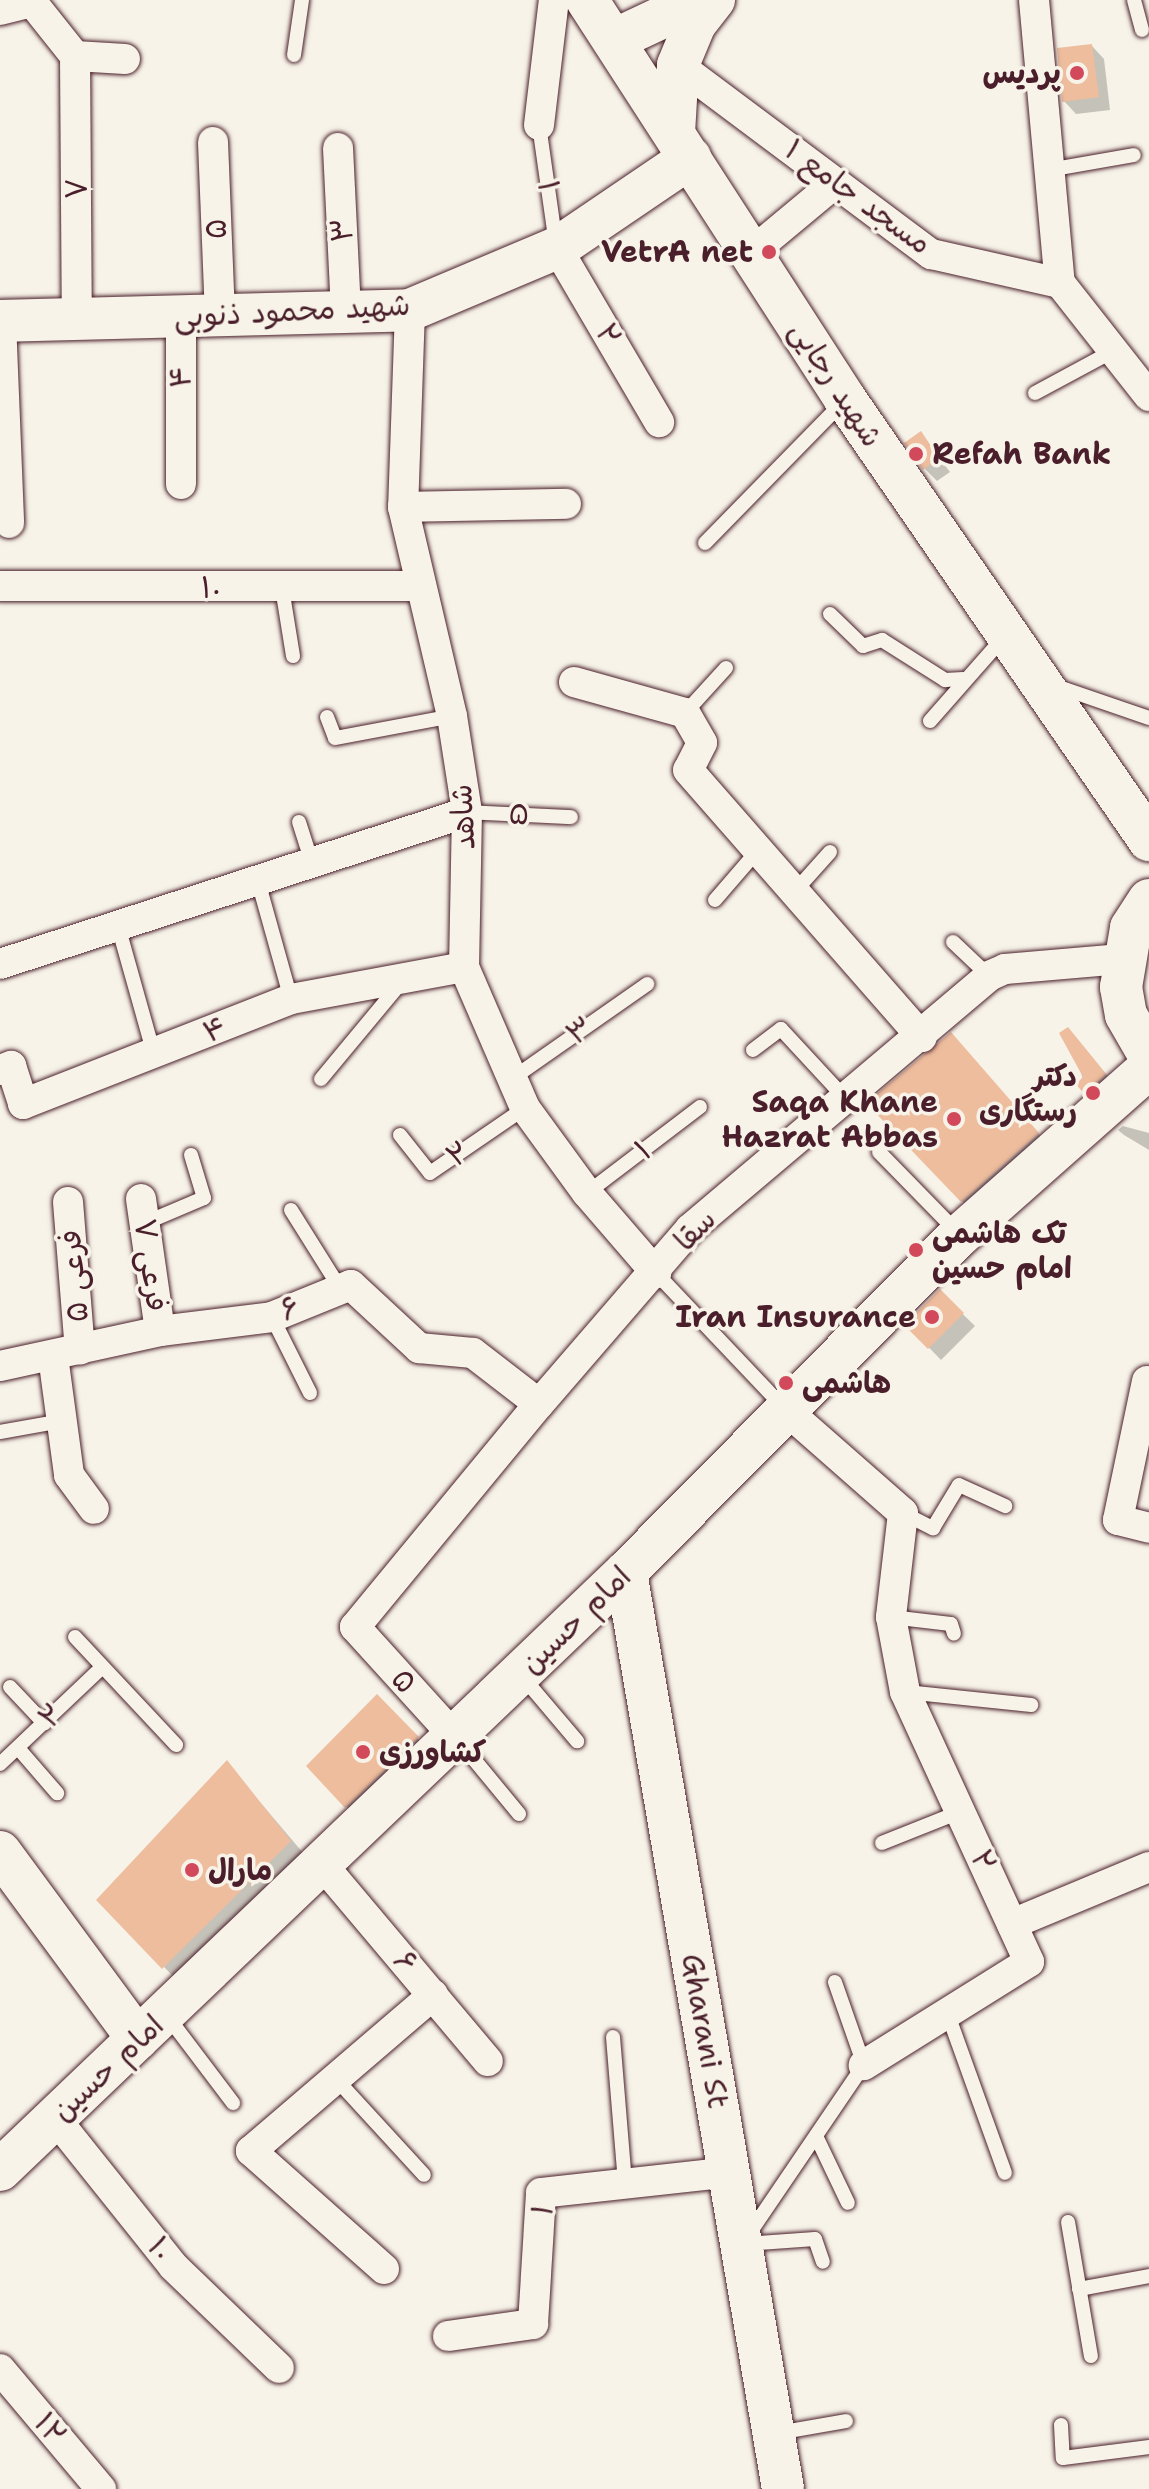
<!DOCTYPE html>
<html>
<head>
<meta charset="utf-8">
<style>
  body { margin:0 }
  #map { position:relative; width:1149px; height:2489px; overflow:hidden; background:#f7f3e8; font-family:"Shantell Sans","Playpen Sans Arabic",sans-serif }
  div>[style] { position:absolute }
  .shadow>* { inset:0; background:#0003 }
  .building>* { inset:0; background:#edbd9e }
  .roads { filter:drop-shadow(0 0 2px #4a1f2b) drop-shadow(0 0 2px #4a1f2b) }
  .lane>* { height:14px; margin:-7px; padding:0 7px; transform-origin:7px; border-radius:7px; background:#f7f3e8 }
  .street>* { height:30px; margin:-15px; padding:0 15px; transform-origin:15px; border-radius:15px; background:#f7f3e8 }
  .secondary>* { height:42px; margin:-21px; padding:0 21px; transform-origin:21px; border-radius:21px; background:#f7f3e8 }
  .dots>* { width:22px; height:22px; translate:-50% -50%; box-sizing:border-box; border:4px solid #f7f3e8; border-radius:50% }
  span { translate:-50% -50%; white-space:nowrap; text-align:center; line-height:1.15; -webkit-text-stroke:7px #f7f3e8; paint-order:stroke }
  .poi-label { font-size:30px; color:#4a1f2b; font-weight:700 }
  .right { translate:-100% -50%; text-align:right }
  .left { translate:0 -50%; text-align:left }
  .street-label { font-size:30px; color:#4a1f2b }
</style>
</head>
<body>
<div id="map">
  <div class="shadow">
    <div style="clip-path:polygon(1092px 46px,1104px 59px,1110px 110px,1076px 114px,1064px 101px)"></div>
    <div style="clip-path:polygon(921px 434px,950px 472px,937px 481px,924px 468px)"></div>
    <div style="clip-path:polygon(951px 1035px,1062px 1160px,987px 1226px,962px 1201px)"></div>
    <div style="clip-path:polygon(1074px 1035px,1111px 1080px,1091px 1098px,1085px 1092px)"></div>
    <div style="clip-path:polygon(1123px 1126px,1149px 1133px,1149px 1150px,1124px 1135px,1118px 1130px)"></div>
    <div style="clip-path:polygon(940px 1292px,975px 1326px,941px 1360px,907px 1325px)"></div>
    <div style="clip-path:polygon(377px 1697px,436px 1757px,365px 1825px,346px 1806px)"></div>
    <div style="clip-path:polygon(227px 1763px,315px 1867px,189px 1992px,164px 1967px)"></div>
  </div>
  <div class="building">
    <div style="clip-path:polygon(1092px 44px,1099px 97px,1062px 102px,1057px 48px)"></div>
    <div style="clip-path:polygon(921px 431px,939px 458px,923px 470px,904px 443px)"></div>
    <div style="clip-path:polygon(1068px 1027px,1106px 1074px,1084px 1094px,1076px 1084px,1083px 1077px,1059px 1033px)"></div>
    <div style="clip-path:polygon(951px 1032px,1039px 1133px,961px 1202px,866px 1103px)"></div>
    <div style="clip-path:polygon(940px 1289px,964px 1313px,928px 1349px,904px 1325px)"></div>
    <div style="clip-path:polygon(377px 1694px,419px 1737px,345px 1808px,306px 1766px)"></div>
    <div style="clip-path:polygon(227px 1760px,291px 1841px,162px 1969px,96px 1900px)"></div>
  </div>
  <div class="roads">
    <div class="lane">
      <div style="left:1134px;top:0;width:31px;rotate:75deg"></div>
      <div style="left:294px;top:55px;width:56px;rotate:-81.7deg"></div>
      <div style="left:539px;top:125px;width:120px;rotate:81.9deg"></div>
      <div style="left:1049px;top:170px;width:86px;rotate:-10deg"></div>
      <div style="left:1035px;top:393px;width:89px;rotate:-28.3deg"></div>
      <div style="left:705px;top:543px;width:196px;rotate:-45.6deg"></div>
      <div style="left:282px;top:588px;width:69px;rotate:80.8deg"></div>
      <div style="left:830px;top:614px;width:46px;rotate:44.1deg"></div>
      <div style="left:863px;top:646px;width:20px;rotate:-18deg"></div>
      <div style="left:882px;top:640px;width:75px;rotate:32.4deg"></div>
      <div style="left:945px;top:680px;width:18px;rotate:-3deg"></div>
      <div style="left:1056px;top:686px;width:98px;rotate:19deg"></div>
      <div style="left:685px;top:713px;width:61px;rotate:-47.7deg"></div>
      <div style="left:327px;top:717px;width:22px;rotate:69deg"></div>
      <div style="left:335px;top:738px;width:119px;rotate:-10.6deg"></div>
      <div style="left:930px;top:721px;width:112px;rotate:-48.6deg"></div>
      <div style="left:467px;top:812px;width:104px;rotate:2.8deg"></div>
      <div style="left:299px;top:822px;width:43px;rotate:72.4deg"></div>
      <div style="left:258px;top:881px;width:123px;rotate:74.4deg"></div>
      <div style="left:796px;top:890px;width:51px;rotate:-48.2deg"></div>
      <div style="left:715px;top:900px;width:67px;rotate:-49.2deg"></div>
      <div style="left:118px;top:926px;width:133px;rotate:74.3deg"></div>
      <div style="left:953px;top:942px;width:50px;rotate:43.4deg"></div>
      <div style="left:753px;top:1050px;width:35px;rotate:-37deg"></div>
      <div style="left:781px;top:1029px;width:94px;rotate:47.2deg"></div>
      <div style="left:513px;top:1078px;width:164px;rotate:-35deg"></div>
      <div style="left:321px;top:1079px;width:124px;rotate:-50.3deg"></div>
      <div style="left:400px;top:1135px;width:48px;rotate:51.7deg"></div>
      <div style="left:430px;top:1173px;width:115px;rotate:-34.4deg"></div>
      <div style="left:879px;top:1152px;width:112px;rotate:45.7deg"></div>
      <div style="left:587px;top:1193px;width:142px;rotate:-37.3deg"></div>
      <div style="left:291px;top:1210px;width:92px;rotate:57.9deg"></div>
      <div style="left:145px;top:1223px;width:64px;rotate:-23deg"></div>
      <div style="left:204px;top:1198px;width:45px;rotate:-106.8deg"></div>
      <div style="left:656px;top:1273px;width:187px;rotate:46.5deg"></div>
      <div style="left:272px;top:1317px;width:85px;rotate:63.4deg"></div>
      <div style="left:0;top:1432px;width:62px;rotate:-10.2deg"></div>
      <div style="left:903px;top:1513px;width:34px;rotate:27deg"></div>
      <div style="left:933px;top:1528px;width:50px;rotate:-58.8deg"></div>
      <div style="left:959px;top:1485px;width:51px;rotate:24.5deg"></div>
      <div style="left:891px;top:1617px;width:60px;rotate:6.7deg"></div>
      <div style="left:951px;top:1624px;width:10px;rotate:73deg"></div>
      <div style="left:75px;top:1637px;width:148px;rotate:46.9deg"></div>
      <div style="left:521px;top:1675px;width:87px;rotate:49.7deg"></div>
      <div style="left:10px;top:1687px;width:50px;rotate:46.6deg"></div>
      <div style="left:906px;top:1692px;width:126px;rotate:5.9deg"></div>
      <div style="left:458px;top:1740px;width:96px;rotate:50.5deg"></div>
      <div style="left:18px;top:1748px;width:60px;rotate:49.1deg"></div>
      <div style="left:0;top:1764px;width:139px;rotate:-43.5deg"></div>
      <div style="left:882px;top:1843px;width:84px;rotate:-21.7deg"></div>
      <div style="left:947px;top:2012px;width:171px;rotate:70.2deg"></div>
      <div style="left:168px;top:2017px;width:108px;rotate:52.9deg"></div>
      <div style="left:613px;top:2037px;width:147px;rotate:85.3deg"></div>
      <div style="left:336px;top:2079px;width:130px;rotate:47.5deg"></div>
      <div style="left:816px;top:2136px;width:74px;rotate:64.5deg"></div>
      <div style="left:1068px;top:2222px;width:136px;rotate:80.3deg"></div>
      <div style="left:749px;top:2234px;width:204px;rotate:-55.8deg"></div>
      <div style="left:864px;top:2065px;width:88px;rotate:-109.3deg"></div>
      <div style="left:745px;top:2244px;width:70px;rotate:-4.1deg"></div>
      <div style="left:815px;top:2239px;width:24px;rotate:71deg"></div>
      <div style="left:1079px;top:2289px;width:71px;rotate:-10.5deg"></div>
      <div style="left:1061px;top:2425px;width:33px;rotate:87deg"></div>
      <div style="left:1063px;top:2458px;width:87px;rotate:-7.3deg"></div>
      <div style="left:778px;top:2433px;width:69px;rotate:-10deg"></div>
    </div>
    <div class="street">
      <div style="left:1034px;top:0;width:284px;rotate:84.8deg"></div>
      <div style="left:0;top:10px;width:33px;rotate:-14deg"></div>
      <div style="left:32px;top:2px;width:69px;rotate:51.5deg"></div>
      <div style="left:75px;top:56px;width:50px;rotate:3.4deg"></div>
      <div style="left:75px;top:56px;width:265px;rotate:89.6deg"></div>
      <div style="left:678px;top:65px;width:316px;rotate:36.8deg"></div>
      <div style="left:931px;top:254px;width:132px;rotate:12.7deg"></div>
      <div style="left:539px;top:125px;width:126px;rotate:-83.2deg"></div>
      <div style="left:213px;top:142px;width:174px;rotate:87.7deg"></div>
      <div style="left:338px;top:148px;width:164px;rotate:87.2deg"></div>
      <div style="left:557px;top:248px;width:202px;rotate:59.6deg"></div>
      <div style="left:751px;top:253px;width:109px;rotate:-39.8deg"></div>
      <div style="left:1060px;top:283px;width:144px;rotate:51.8deg"></div>
      <div style="left:410px;top:310px;width:197px;rotate:92deg"></div>
      <div style="left:403px;top:507px;width:215px;rotate:76.8deg"></div>
      <div style="left:452px;top:716px;width:97px;rotate:81.1deg"></div>
      <div style="left:467px;top:812px;width:155px;rotate:91.1deg"></div>
      <div style="left:464px;top:967px;width:154px;rotate:66.6deg"></div>
      <div style="left:525px;top:1108px;width:105px;rotate:53.9deg"></div>
      <div style="left:587px;top:1193px;width:106px;rotate:49.2deg"></div>
      <div style="left:1px;top:321px;width:202px;rotate:87.7deg"></div>
      <div style="left:181px;top:484px;width:166px;rotate:-90deg"></div>
      <div style="left:403px;top:507px;width:163px;rotate:-1.1deg"></div>
      <div style="left:0;top:586px;width:421px"></div>
      <div style="left:574px;top:682px;width:115px;rotate:15.6deg"></div>
      <div style="left:685px;top:713px;width:34px;rotate:60deg"></div>
      <div style="left:702px;top:743px;width:30px;rotate:117deg"></div>
      <div style="left:688px;top:770px;width:355px;rotate:48.8deg"></div>
      <div style="left:0;top:964px;width:491px;rotate:-18deg"></div>
      <div style="left:0;top:1070px;width:12px;rotate:-20deg"></div>
      <div style="left:11px;top:1066px;width:40px;rotate:72deg"></div>
      <div style="left:23px;top:1104px;width:288px;rotate:-21.4deg"></div>
      <div style="left:291px;top:999px;width:176px;rotate:-10.5deg"></div>
      <div style="left:141px;top:1199px;width:133px;rotate:81.8deg"></div>
      <div style="left:68px;top:1202px;width:148px;rotate:85.4deg"></div>
      <div style="left:53px;top:1356px;width:120px;rotate:82.3deg"></div>
      <div style="left:69px;top:1475px;width:42px;rotate:53.7deg"></div>
      <div style="left:0;top:1366px;width:164px;rotate:-12.3deg"></div>
      <div style="left:160px;top:1331px;width:113px;rotate:-7.1deg"></div>
      <div style="left:272px;top:1317px;width:85px;rotate:-22.1deg"></div>
      <div style="left:351px;top:1285px;width:93px;rotate:42.8deg"></div>
      <div style="left:419px;top:1348px;width:54px;rotate:5.3deg"></div>
      <div style="left:473px;top:1353px;width:83px;rotate:37.7deg"></div>
      <div style="left:1147px;top:1381px;width:142px;rotate:101.8deg"></div>
      <div style="left:1118px;top:1520px;width:32px;rotate:14deg"></div>
      <div style="left:787px;top:1411px;width:154px;rotate:41.3deg"></div>
      <div style="left:903px;top:1513px;width:105px;rotate:96.6deg"></div>
      <div style="left:891px;top:1617px;width:76px;rotate:79.4deg"></div>
      <div style="left:905px;top:1692px;width:297px;rotate:65.3deg"></div>
      <div style="left:1029px;top:1962px;width:195px;rotate:148deg"></div>
      <div style="left:453px;top:1735px;width:146px;rotate:-132.2deg"></div>
      <div style="left:355px;top:1627px;width:289px;rotate:-50.5deg"></div>
      <div style="left:539px;top:1404px;width:231px;rotate:-49.2deg"></div>
      <div style="left:690px;top:1229px;width:392px;rotate:-40.2deg"></div>
      <div style="left:989px;top:976px;width:17px;rotate:-24deg"></div>
      <div style="left:1005px;top:969px;width:117px;rotate:-4.9deg"></div>
      <div style="left:321px;top:1863px;width:259px;rotate:49.9deg"></div>
      <div style="left:1012px;top:1924px;width:148px;rotate:-22.6deg"></div>
      <div style="left:55px;top:2118px;width:189px;rotate:51.4deg"></div>
      <div style="left:173px;top:2266px;width:147px;rotate:43.9deg"></div>
      <div style="left:384px;top:2269px;width:178px;rotate:-138.4deg"></div>
      <div style="left:251px;top:2151px;width:240px;rotate:-40.6deg"></div>
      <div style="left:448px;top:2336px;width:86px;rotate:-8deg"></div>
      <div style="left:533px;top:2324px;width:131px;rotate:-86.5deg"></div>
      <div style="left:541px;top:2193px;width:190px;rotate:-6.3deg"></div>
      <div style="left:0;top:2369px;width:157px;rotate:49.9deg"></div>
    </div>
    <div class="secondary">
      <div style="left:587px;top:0;width:475px;rotate:57.1deg"></div>
      <div style="left:845px;top:399px;width:536px;rotate:55.42deg"></div>
      <div style="left:614px;top:40px;width:94px;rotate:-25.2deg"></div>
      <div style="left:674px;top:133px;width:68px;rotate:-86.6deg"></div>
      <div style="left:678px;top:65px;width:44px;rotate:-67.5deg"></div>
      <div style="left:695px;top:24px;width:31px;rotate:-52deg"></div>
      <div style="left:0;top:321px;width:410px;rotate:-1.5deg"></div>
      <div style="left:410px;top:310px;width:160px;rotate:-22.9deg"></div>
      <div style="left:557px;top:248px;width:161px;rotate:-34.1deg"></div>
      <div style="left:1149px;top:900px;width:33px;rotate:123deg"></div>
      <div style="left:1131px;top:928px;width:60px;rotate:99.6deg"></div>
      <div style="left:1121px;top:987px;width:28px;rotate:80deg"></div>
      <div style="left:1126px;top:1015px;width:46px;rotate:60.1deg"></div>
      <div style="left:626px;top:1572px;width:930px;rotate:80.28deg"></div>
      <div style="left:0;top:1852px;width:232px;rotate:53.6deg"></div>
      <div style="left:0;top:2170px;width:866px;rotate:-43.69deg"></div>
      <div style="left:626px;top:1572px;width:474px;rotate:-45.3deg"></div>
      <div style="left:960px;top:1235px;width:252px;rotate:-41.5deg"></div>
    </div>
  </div>
  <div class="dots">
    <div style="left:1077px;top:73px;background:#d1495b"></div>
    <div style="left:769px;top:252px;background:#d1495b"></div>
    <div style="left:916px;top:454px;background:#d1495b"></div>
    <div style="left:1093px;top:1093px;background:#d1495b"></div>
    <div style="left:954px;top:1119px;background:#d1495b"></div>
    <div style="left:916px;top:1250px;background:#d1495b"></div>
    <div style="left:932px;top:1317px;background:#d1495b"></div>
    <div style="left:786px;top:1383px;background:#d1495b"></div>
    <div style="left:363px;top:1752px;background:#d1495b"></div>
    <div style="left:192px;top:1870px;background:#d1495b"></div>
  </div>
  <div class="poi-label">
    <span class="right" style="left:1061px;top:73px">پردیس</span>
    <span class="right" style="left:753px;top:252px">VetrA net</span>
    <span class="left" style="left:932px;top:454px">Refah Bank</span>
    <span class="right" style="left:1077px;top:1093px">دکتر<br>رستگاری</span>
    <span class="right" style="left:938px;top:1119px">Saqa Khane<br>Hazrat Abbas</span>
    <span class="left" style="left:932px;top:1250px">تک هاشمی<br>امام حسین</span>
    <span class="right" style="left:916px;top:1317px">Iran Insurance</span>
    <span class="left" style="left:802px;top:1383px">هاشمی</span>
    <span class="left" style="left:379px;top:1752px">کشاورزی</span>
    <span class="left" style="left:208px;top:1870px">مارال</span>
  </div>
  <div class="street-label">
    <span style="left:548px;top:186px;rotate:82deg">۱</span>
    <span style="left:77px;top:189px;rotate:-90deg">۷</span>
    <span style="left:858px;top:197px;rotate:36deg">مسجد جامع ۱</span>
    <span style="left:216px;top:229px;rotate:-92deg">۵</span>
    <span style="left:342px;top:230px;rotate:-93deg">۳</span>
    <span style="left:292px;top:311px;rotate:-3deg">شهید محمود ذنوبی</span>
    <span style="left:608px;top:335px;rotate:60deg">۲</span>
    <span style="left:181px;top:377px;rotate:-90deg">۴</span>
    <span style="left:836px;top:384px;rotate:57deg">شهید رجایی</span>
    <span style="left:211px;top:588px">۱۰</span>
    <span style="left:519px;top:814px;rotate:3deg">۵</span>
    <span style="left:463px;top:817px;rotate:-93deg">شاهد</span>
    <span style="left:215px;top:1030px;rotate:-22deg">۴</span>
    <span style="left:580px;top:1031px;rotate:-35deg">۳</span>
    <span style="left:643px;top:1150px;rotate:-37deg">۱</span>
    <span style="left:458px;top:1154px;rotate:-34deg">۲</span>
    <span style="left:695px;top:1230px;rotate:-46deg">سقا</span>
    <span style="left:151px;top:1265px;rotate:82deg">فرعی ۷</span>
    <span style="left:74px;top:1276px;rotate:-95deg">فرعی ۵</span>
    <span style="left:290px;top:1309px;rotate:-22deg">۶</span>
    <span style="left:576px;top:1620px;rotate:-44deg">امام حسین</span>
    <span style="left:404px;top:1681px;rotate:48deg">۵</span>
    <span style="left:51px;top:1716px;rotate:-44deg">۲</span>
    <span style="left:983px;top:1861px;rotate:65deg">۲</span>
    <span style="left:405px;top:1962px;rotate:50deg">۶</span>
    <span style="left:705px;top:2031px;rotate:80deg">Gharani St</span>
    <span style="left:108px;top:2068px;rotate:-43deg">امام حسین</span>
    <span style="left:543px;top:2210px;rotate:-76deg">۱</span>
    <span style="left:160px;top:2249px;rotate:51deg">۱۰</span>
    <span style="left:50px;top:2429px;rotate:50deg">۱۲</span>
  </div>
</div>
</body>
</html>
